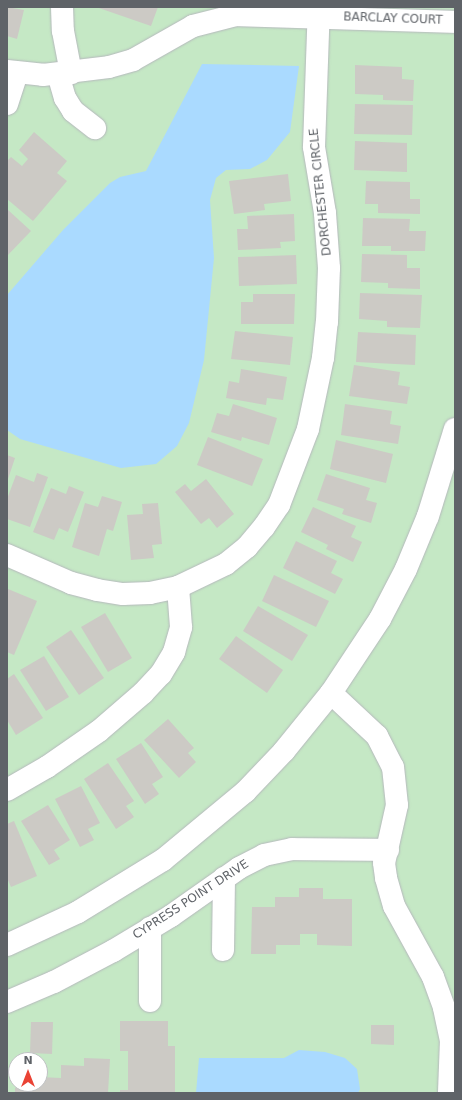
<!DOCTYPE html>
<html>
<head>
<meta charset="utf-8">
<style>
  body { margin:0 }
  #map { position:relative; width:462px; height:1100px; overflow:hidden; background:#f1efe8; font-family:"DejaVu Sans",sans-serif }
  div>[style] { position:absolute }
  .green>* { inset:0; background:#c5e8c5 }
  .water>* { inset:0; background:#aadaff }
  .building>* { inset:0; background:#cccac5 }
  .roads { filter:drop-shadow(0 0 1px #b5b8bc) drop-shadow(0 0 1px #b5b8bc) }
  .minor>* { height:22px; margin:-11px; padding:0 11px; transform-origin:11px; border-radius:11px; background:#fff }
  span { translate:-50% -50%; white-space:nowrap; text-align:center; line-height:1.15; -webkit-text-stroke:3.5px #fff; paint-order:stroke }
  .street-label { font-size:12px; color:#5f6368 }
  .frame { position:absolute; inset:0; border:8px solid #5f6368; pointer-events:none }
  .north { position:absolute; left:8px; top:1052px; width:40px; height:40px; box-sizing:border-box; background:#fff; border:1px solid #bfc1c3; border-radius:50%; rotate:0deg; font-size:11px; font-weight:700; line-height:16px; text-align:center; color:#5f6368 }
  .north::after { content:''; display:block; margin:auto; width:14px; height:18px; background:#ea4335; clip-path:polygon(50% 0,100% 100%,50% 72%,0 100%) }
</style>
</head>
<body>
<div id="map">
  <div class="green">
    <div style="clip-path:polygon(evenodd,7px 7px,455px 7px,455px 1093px,7px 1093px,7px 7px,16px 1060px,40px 1060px,40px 1084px,16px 1084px,16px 1060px)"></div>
  </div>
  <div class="water">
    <div style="clip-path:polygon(202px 64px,299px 66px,290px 132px,267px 160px,250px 169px,226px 170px,216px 178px,210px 200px,214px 258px,204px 360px,189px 423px,177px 446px,156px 464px,121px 468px,20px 439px,7px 430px,7px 295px,63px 230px,110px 183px,120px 177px,146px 171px)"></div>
    <div style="clip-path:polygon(299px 1050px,325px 1052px,345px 1058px,357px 1069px,360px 1089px,358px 1093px,196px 1093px,199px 1058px,284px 1058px)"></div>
  </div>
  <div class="building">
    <div style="clip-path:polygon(7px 7px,24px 10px,17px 39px,7px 36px)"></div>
    <div style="clip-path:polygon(96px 7px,158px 7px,151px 26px)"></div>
    <div style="clip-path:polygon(355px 65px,402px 67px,402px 79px,414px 80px,413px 101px,383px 100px,383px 95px,355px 94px)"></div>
    <div style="clip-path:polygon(355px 104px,413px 105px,412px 135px,354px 134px)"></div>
    <div style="clip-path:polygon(34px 132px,67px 161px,57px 173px,67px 181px,33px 221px,7px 199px,7px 161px,11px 157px,22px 166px,28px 159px,19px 150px)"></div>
    <div style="clip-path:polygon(355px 141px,407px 143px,407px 172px,354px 170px)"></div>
    <div style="clip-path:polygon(288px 174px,291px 201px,264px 204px,265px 210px,234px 214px,229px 181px)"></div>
    <div style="clip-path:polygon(366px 181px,410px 182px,410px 199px,420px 199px,420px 214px,378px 213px,378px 204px,365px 204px)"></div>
    <div style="clip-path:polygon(7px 209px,31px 231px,7px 256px)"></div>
    <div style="clip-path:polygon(294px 214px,295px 241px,280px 242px,281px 248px,238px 250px,237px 229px,248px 229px,247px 216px)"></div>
    <div style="clip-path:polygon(363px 218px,410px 219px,409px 231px,426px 231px,425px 251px,391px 251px,391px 246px,362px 246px)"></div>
    <div style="clip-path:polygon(362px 254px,407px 255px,407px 268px,420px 268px,420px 289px,388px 288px,388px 283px,361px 282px)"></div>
    <div style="clip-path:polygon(296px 255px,297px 284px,239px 286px,238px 257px)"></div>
    <div style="clip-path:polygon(360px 293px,422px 295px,420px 328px,387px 327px,387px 321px,359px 319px)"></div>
    <div style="clip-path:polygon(253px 294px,295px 294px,294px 324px,241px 324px,241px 302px,253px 302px)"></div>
    <div style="clip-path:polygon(235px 331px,293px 337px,290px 365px,231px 359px)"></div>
    <div style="clip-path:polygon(358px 332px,416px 335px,415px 365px,356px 362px)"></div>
    <div style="clip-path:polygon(354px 365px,400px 372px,398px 385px,410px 387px,407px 404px,349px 396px)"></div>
    <div style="clip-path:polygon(241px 369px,287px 377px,283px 400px,267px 398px,266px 405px,226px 398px,229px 381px,239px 383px)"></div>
    <div style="clip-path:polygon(233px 404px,277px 418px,269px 445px,242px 437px,241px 441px,211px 432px,217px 413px,229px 416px)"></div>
    <div style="clip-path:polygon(345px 404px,392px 411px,390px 424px,401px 426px,398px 444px,341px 435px)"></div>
    <div style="clip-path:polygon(208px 437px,263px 459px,252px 486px,197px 465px)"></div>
    <div style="clip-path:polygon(336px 440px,393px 454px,386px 483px,330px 469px)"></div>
    <div style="clip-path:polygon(7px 455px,15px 458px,7px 482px)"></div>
    <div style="clip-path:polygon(37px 473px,48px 477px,30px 527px,7px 519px,7px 499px,16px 475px,34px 482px)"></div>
    <div style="clip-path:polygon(326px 474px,370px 488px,366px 500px,377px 503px,371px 523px,342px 514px,344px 509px,317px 500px)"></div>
    <div style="clip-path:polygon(206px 479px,234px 514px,217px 528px,209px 518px,201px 524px,175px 492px,185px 484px,191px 491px)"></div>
    <div style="clip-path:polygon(69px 486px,84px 492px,68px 532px,59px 528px,54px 540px,33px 532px,51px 488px,66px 494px)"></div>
    <div style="clip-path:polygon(102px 496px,122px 502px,113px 531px,107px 529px,99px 556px,72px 547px,85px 503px,98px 507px)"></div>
    <div style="clip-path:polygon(158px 503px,162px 544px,152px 545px,154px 558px,131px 560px,127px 515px,143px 514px,142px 504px)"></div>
    <div style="clip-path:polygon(313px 507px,356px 526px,351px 537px,362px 542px,353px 562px,326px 549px,328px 545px,301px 532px)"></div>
    <div style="clip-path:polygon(296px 541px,337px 561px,331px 573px,343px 579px,335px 594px,283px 568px)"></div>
    <div style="clip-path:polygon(274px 575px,329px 601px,316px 627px,262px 601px)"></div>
    <div style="clip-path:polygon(8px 589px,37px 601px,14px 655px,7px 652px)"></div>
    <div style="clip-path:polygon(258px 606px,308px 635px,292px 661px,243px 631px)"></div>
    <div style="clip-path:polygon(105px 613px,132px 658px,108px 672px,81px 627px)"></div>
    <div style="clip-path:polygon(71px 630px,104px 678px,79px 695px,46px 647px)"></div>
    <div style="clip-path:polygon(236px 636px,283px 670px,267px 693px,219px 659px)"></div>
    <div style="clip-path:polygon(44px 656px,69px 697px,46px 711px,20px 670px)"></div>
    <div style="clip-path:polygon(14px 674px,43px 718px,16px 735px,7px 720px,7px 679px)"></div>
    <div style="clip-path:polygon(168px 719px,194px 748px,188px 753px,196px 762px,179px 778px,144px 740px)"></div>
    <div style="clip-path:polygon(141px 743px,163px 777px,152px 784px,159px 794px,145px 804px,116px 759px)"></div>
    <div style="clip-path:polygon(108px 763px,134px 801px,126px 806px,134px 817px,116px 829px,84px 779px)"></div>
    <div style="clip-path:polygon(81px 786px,100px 823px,88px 829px,94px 840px,80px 847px,55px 799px)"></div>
    <div style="clip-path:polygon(48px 805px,70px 840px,54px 850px,60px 859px,49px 865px,21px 821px)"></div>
    <div style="clip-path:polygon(14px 821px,37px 876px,11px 887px,7px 878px,7px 824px)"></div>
    <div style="clip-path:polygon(299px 888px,323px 888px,323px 899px,352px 899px,352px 946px,317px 945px,317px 934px,300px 934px,300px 945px,276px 945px,276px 954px,251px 954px,252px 907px,275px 907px,275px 897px,299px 897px)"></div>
    <div style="clip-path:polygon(120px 1021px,168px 1021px,168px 1046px,175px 1046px,175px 1093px,120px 1093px,120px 1090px,128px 1090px,128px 1051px,120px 1051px)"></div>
    <div style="clip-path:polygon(31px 1022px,53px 1022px,52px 1054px,30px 1053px)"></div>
    <div style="clip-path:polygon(371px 1025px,394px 1025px,394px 1045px,371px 1044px)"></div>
    <div style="clip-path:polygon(84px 1058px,110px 1059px,108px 1093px,15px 1093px,15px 1088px,36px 1089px,36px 1084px,40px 1084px,40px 1077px,61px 1078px,61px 1065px,84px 1066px)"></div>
  </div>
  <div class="roads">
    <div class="minor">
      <div style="left:62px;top:7px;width:24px;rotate:88deg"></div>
      <div style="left:63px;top:31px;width:43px;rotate:79.2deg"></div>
      <div style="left:7px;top:71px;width:36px;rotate:6deg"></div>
      <div style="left:43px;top:75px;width:66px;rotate:-6.9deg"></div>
      <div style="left:109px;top:67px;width:25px;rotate:-16deg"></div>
      <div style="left:133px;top:60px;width:69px;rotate:-29.5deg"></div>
      <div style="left:193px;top:26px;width:44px;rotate:-14.3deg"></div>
      <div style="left:236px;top:15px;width:219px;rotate:1.8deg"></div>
      <div style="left:58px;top:74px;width:25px;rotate:74deg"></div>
      <div style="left:65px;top:98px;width:15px;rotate:58deg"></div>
      <div style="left:73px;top:111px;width:28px;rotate:38deg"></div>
      <div style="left:7px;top:104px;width:33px;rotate:-72deg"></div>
      <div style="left:7px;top:555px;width:70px;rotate:23.6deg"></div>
      <div style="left:71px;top:583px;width:27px;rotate:15deg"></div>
      <div style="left:97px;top:590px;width:26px;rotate:9deg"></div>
      <div style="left:123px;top:594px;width:27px;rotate:-2deg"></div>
      <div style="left:150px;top:593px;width:29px;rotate:-12deg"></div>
      <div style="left:178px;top:587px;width:53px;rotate:-25.6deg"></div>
      <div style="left:226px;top:564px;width:27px;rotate:-39deg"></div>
      <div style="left:247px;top:547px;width:26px;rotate:-50deg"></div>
      <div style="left:264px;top:527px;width:27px;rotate:-56deg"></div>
      <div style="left:279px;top:505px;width:81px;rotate:-69.1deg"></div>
      <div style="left:308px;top:429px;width:73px;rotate:-78.1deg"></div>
      <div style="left:323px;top:358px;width:36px;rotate:-84deg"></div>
      <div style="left:327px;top:322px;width:54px;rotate:-87.9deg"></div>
      <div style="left:329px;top:268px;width:55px;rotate:-94.2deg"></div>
      <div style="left:325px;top:213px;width:67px;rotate:-99.5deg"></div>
      <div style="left:314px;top:147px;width:140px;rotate:-88deg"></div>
      <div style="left:331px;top:693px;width:63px;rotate:43.1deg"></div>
      <div style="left:377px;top:736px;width:35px;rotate:63deg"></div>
      <div style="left:393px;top:767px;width:38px;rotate:84deg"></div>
      <div style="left:397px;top:805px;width:59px;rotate:102.6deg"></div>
      <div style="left:384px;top:863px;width:15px;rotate:82deg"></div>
      <div style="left:386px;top:878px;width:29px;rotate:74deg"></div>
      <div style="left:394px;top:906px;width:81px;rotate:61.2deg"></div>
      <div style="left:433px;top:977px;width:33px;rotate:70deg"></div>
      <div style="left:444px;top:1008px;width:33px;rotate:78deg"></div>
      <div style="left:451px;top:1040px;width:53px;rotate:92.2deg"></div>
      <div style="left:7px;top:790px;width:46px;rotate:-29.9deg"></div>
      <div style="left:47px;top:767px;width:63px;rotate:-34.7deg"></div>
      <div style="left:99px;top:731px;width:58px;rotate:-40.8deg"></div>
      <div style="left:143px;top:693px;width:26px;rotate:-47deg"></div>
      <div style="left:161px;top:674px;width:26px;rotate:-59deg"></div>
      <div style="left:174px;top:652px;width:26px;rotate:-74deg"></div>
      <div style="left:181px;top:627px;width:40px;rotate:-94.3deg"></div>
      <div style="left:7px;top:945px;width:78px;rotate:-24.9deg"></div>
      <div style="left:78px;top:912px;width:100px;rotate:-31.5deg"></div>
      <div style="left:163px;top:860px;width:107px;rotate:-39.7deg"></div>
      <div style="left:245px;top:792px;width:57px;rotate:-46.4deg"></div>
      <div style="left:284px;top:751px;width:75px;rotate:-51deg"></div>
      <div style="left:331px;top:693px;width:89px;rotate:-56.5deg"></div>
      <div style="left:380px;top:619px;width:56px;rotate:-62.5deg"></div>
      <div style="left:406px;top:569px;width:57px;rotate:-67.5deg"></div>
      <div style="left:428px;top:516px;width:91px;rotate:-72.8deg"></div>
      <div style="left:223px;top:950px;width:72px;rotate:-89.2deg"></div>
      <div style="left:150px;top:1001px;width:73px;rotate:-90deg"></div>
      <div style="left:7px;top:1002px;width:51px;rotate:-23.1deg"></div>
      <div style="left:54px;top:982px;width:67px;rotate:-27.7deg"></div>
      <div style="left:113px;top:951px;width:68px;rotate:-31.1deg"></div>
      <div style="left:171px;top:916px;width:83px;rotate:-35.2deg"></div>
      <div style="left:239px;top:868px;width:28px;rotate:-27deg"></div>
      <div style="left:264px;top:855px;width:29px;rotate:-12deg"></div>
      <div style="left:292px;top:849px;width:96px;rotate:0.6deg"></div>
    </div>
  </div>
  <div class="street-label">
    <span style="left:393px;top:19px;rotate:2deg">BARCLAY COURT</span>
    <span style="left:321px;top:192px;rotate:-96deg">DORCHESTER CIRCLE</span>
    <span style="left:191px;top:900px;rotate:-33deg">CYPRESS POINT DRIVE</span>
  </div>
  <div class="frame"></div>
  <div class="north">N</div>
</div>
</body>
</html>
